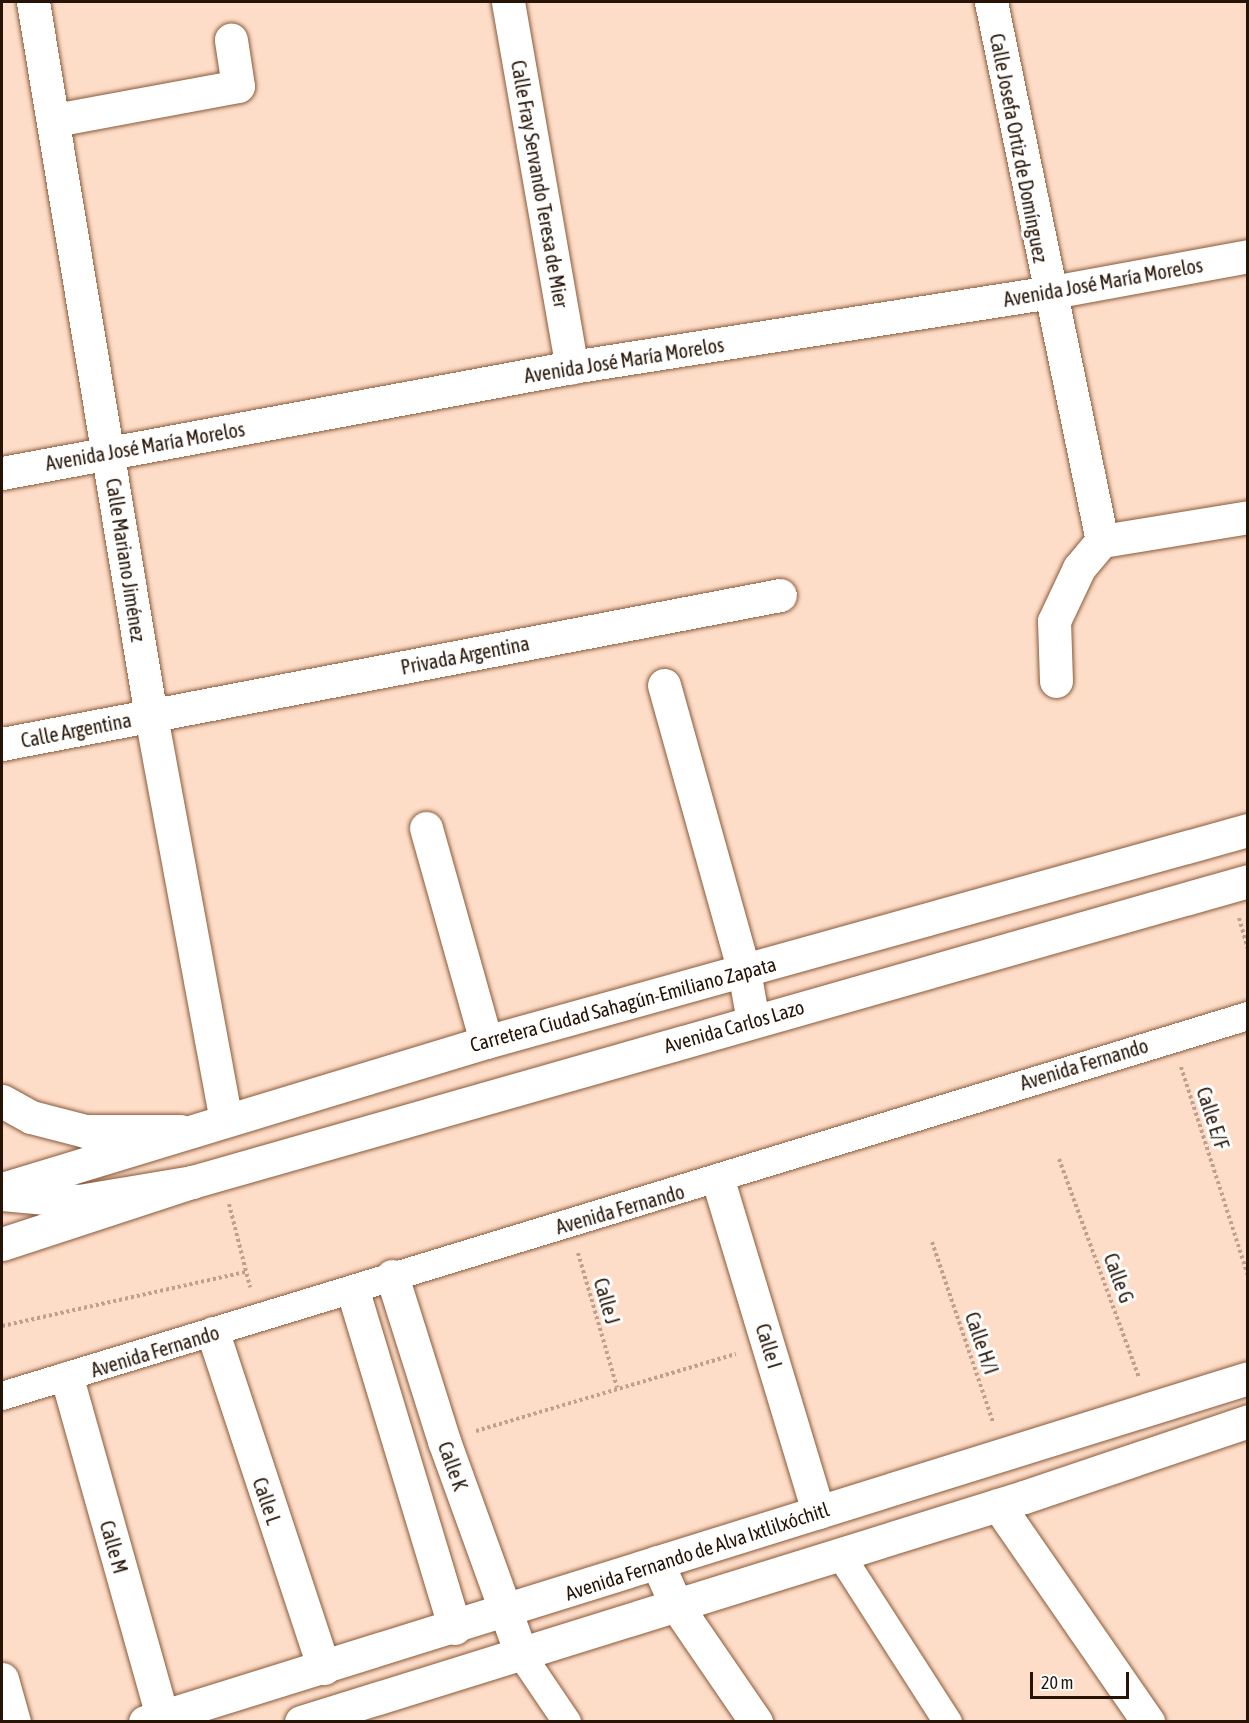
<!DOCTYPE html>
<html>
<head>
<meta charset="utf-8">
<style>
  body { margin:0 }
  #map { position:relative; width:1249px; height:1723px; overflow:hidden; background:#feddc8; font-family:"Asap Condensed",sans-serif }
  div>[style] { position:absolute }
  .path>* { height:4px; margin-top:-2px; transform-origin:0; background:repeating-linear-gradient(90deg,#bda08d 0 3px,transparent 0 6px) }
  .roads { filter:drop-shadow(0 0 2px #8a5a39) drop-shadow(0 0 2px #8a5a39) }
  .pedestrian>* { height:28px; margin:-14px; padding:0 14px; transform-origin:14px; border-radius:14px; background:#fff }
  .minor>* { height:33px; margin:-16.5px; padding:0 16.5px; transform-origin:16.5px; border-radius:16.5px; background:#fff }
  .tertiary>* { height:33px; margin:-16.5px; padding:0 16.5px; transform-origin:16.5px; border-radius:16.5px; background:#fff }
  .secondary>* { height:33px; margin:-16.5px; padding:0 16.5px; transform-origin:16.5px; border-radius:16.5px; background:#fff }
  .primary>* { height:33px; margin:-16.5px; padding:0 16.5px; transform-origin:16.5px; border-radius:16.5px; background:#fff }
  span { translate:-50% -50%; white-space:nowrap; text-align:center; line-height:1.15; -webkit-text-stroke:6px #fff; paint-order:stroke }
  .street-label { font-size:20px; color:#271406 }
  .frame { position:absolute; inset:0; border:3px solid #271406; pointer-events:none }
  .scale { position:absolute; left:1030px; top:1672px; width:99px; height:27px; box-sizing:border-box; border:3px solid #271406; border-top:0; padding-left:8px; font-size:18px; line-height:21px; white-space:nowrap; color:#271406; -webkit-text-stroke:4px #fff; paint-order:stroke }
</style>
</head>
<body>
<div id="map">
  <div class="path">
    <div style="left:1239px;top:918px;width:32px;rotate:74deg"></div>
    <div style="left:1181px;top:1067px;width:219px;rotate:72.2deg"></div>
    <div style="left:1059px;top:1159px;width:233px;rotate:69.9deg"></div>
    <div style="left:229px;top:1204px;width:86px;rotate:75.8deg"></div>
    <div style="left:932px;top:1242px;width:190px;rotate:71.3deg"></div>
    <div style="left:578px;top:1253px;width:140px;rotate:73.8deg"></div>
    <div style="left:2px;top:1326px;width:250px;rotate:-12.5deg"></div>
    <div style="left:476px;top:1431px;width:271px;rotate:-16.5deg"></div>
  </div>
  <div class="roads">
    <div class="pedestrian">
      <div style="left:2px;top:1396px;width:1303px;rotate:-16.96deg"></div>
      <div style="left:840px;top:1554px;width:200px;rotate:57.3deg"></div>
      <div style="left:521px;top:1654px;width:82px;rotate:55.9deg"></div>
    </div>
    <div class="minor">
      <div style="left:33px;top:2px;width:724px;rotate:80.62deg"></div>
      <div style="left:151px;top:716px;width:408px;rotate:79.5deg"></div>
      <div style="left:508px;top:2px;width:371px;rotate:80.1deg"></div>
      <div style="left:991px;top:2px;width:550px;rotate:78.36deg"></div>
      <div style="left:55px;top:120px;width:186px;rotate:-10.5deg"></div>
      <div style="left:238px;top:86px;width:47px;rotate:-98.7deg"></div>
      <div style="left:2px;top:473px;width:580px;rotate:-10.53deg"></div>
      <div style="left:572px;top:367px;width:481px;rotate:-8.9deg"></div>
      <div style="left:1047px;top:293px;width:204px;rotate:-10.4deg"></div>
      <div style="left:1102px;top:541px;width:148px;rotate:-9.3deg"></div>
      <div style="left:1056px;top:681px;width:60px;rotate:-91.9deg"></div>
      <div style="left:1054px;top:621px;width:59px;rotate:-64.7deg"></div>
      <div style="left:1079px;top:568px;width:35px;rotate:-50deg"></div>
      <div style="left:664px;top:685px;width:297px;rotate:74.4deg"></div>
      <div style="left:744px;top:971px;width:51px;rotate:79.8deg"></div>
      <div style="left:2px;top:744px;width:792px;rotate:-10.84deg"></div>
      <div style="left:426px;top:828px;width:222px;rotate:74.3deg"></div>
      <div style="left:718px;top:1180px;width:347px;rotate:73.2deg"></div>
      <div style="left:392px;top:1276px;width:173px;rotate:72.5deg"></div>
      <div style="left:444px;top:1441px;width:226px;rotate:70.1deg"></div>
      <div style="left:353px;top:1291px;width:352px;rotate:73.2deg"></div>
      <div style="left:213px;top:1333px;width:353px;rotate:71.7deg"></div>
      <div style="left:67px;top:1378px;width:351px;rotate:74.3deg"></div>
      <div style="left:998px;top:1505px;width:264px;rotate:55.3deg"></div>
      <div style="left:657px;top:1562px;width:47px;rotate:66.2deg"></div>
      <div style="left:676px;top:1605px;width:142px;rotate:55.6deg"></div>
      <div style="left:2px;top:1679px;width:45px;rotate:74.4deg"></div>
    </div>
    <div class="tertiary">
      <div style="left:145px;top:1722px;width:1155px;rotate:-17.32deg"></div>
      <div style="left:301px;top:1722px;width:757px;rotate:-17.29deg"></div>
      <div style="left:1024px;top:1497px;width:237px;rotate:-18.7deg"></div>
    </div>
    <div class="secondary">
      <div style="left:2px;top:1189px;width:506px;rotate:-16.89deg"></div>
      <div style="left:486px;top:1042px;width:791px;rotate:-15.55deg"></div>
      <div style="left:2px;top:1244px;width:200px;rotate:-18.1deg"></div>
      <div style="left:192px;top:1182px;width:1098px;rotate:-15.91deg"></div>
    </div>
    <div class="primary">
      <div style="left:2px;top:1101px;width:33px;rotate:29deg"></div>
      <div style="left:31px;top:1117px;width:56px;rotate:14.5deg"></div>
      <div style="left:85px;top:1131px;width:95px"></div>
      <div style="left:2px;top:1194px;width:77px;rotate:5.2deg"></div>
      <div style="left:79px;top:1201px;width:115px;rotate:-9.5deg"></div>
    </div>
  </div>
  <div class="street-label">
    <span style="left:1019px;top:148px;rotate:79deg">Calle Josefa Ortiz de Domínguez</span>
    <span style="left:540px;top:184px;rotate:80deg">Calle Fray Servando Teresa de Mier</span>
    <span style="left:1103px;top:282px;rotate:-10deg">Avenida José María Morelos</span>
    <span style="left:624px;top:360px;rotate:-9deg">Avenida José María Morelos</span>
    <span style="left:145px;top:446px;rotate:-10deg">Avenida José María Morelos</span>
    <span style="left:126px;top:560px;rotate:81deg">Calle Mariano Jiménez</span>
    <span style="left:465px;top:655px;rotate:-11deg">Privada Argentina</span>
    <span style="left:76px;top:730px;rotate:-11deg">Calle Argentina</span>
    <span style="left:623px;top:1004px;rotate:-15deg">Carretera Ciudad Sahagún-Emiliano Zapata</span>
    <span style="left:734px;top:1026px;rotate:-16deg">Avenida Carlos Lazo</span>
    <span style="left:1084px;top:1064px;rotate:-17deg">Avenida Fernando</span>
    <span style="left:1213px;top:1118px;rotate:72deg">Calle E/F</span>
    <span style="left:620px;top:1209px;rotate:-16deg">Avenida Fernando</span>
    <span style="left:1119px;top:1278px;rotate:70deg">Calle G</span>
    <span style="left:607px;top:1301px;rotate:74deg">Calle J</span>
    <span style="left:982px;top:1343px;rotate:71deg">Calle H/I</span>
    <span style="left:769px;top:1346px;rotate:73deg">Calle I</span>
    <span style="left:155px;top:1351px;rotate:-17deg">Avenida Fernando</span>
    <span style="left:453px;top:1466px;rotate:70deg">Calle K</span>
    <span style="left:267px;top:1501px;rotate:71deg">Calle L</span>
    <span style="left:114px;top:1547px;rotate:74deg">Calle M</span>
    <span style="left:697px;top:1551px;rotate:-18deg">Avenida Fernando de Alva Ixtlilxóchitl</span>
  </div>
  <div class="frame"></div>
  <div class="scale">20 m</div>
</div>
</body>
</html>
